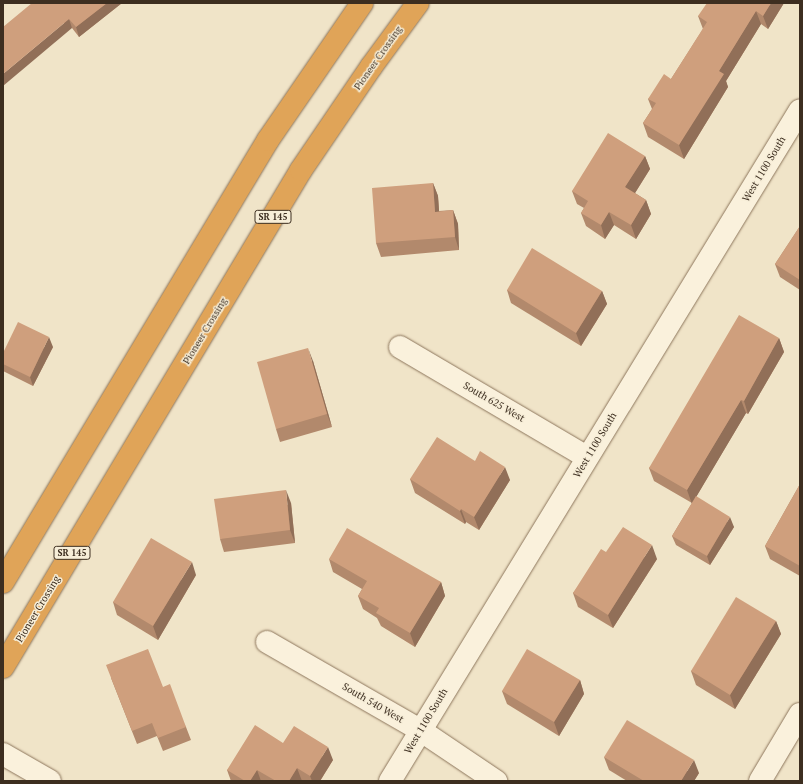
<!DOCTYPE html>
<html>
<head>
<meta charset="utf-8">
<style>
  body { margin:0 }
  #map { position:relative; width:803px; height:784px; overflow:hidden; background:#f0e4c8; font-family:"PT Serif",serif }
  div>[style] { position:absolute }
  .roads { filter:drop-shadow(0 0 1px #8d765c) drop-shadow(0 0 1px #8d765c) }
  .street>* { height:22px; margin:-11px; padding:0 11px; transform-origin:11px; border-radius:11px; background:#faf1dc }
  .secondary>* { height:22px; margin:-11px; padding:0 11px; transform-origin:11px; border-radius:11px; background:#faf1dc }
  .highway>* { height:22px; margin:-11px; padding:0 11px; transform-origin:11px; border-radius:11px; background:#e0a458 }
  .wall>* { inset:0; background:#b2896c }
  .shaded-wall>* { inset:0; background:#916f58 }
  .building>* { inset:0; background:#cf9f7d }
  span { translate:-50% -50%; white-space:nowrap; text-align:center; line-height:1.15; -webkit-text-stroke:3px #f7eed8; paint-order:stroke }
  .shield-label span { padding:1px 3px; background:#f7eed8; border:1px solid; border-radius:3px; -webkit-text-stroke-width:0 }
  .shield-label { font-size:9px; color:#3d2e20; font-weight:700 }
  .street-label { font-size:10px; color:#3d2e20 }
  .frame { position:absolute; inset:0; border:4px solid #3d2e20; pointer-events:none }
</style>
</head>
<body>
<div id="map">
  <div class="roads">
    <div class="street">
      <div style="left:400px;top:347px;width:217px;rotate:30.5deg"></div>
      <div style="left:267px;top:642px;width:177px;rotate:29.9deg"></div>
      <div style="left:420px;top:730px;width:92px;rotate:33.9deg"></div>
      <div style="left:390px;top:781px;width:786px;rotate:-58.57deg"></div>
      <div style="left:760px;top:781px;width:78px;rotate:-59.2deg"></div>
    </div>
    <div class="secondary">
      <div style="left:3px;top:754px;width:54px;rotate:29.9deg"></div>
    </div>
    <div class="highway">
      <div style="left:3px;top:582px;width:515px;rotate:-59.06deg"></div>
      <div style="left:268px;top:140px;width:166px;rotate:-55.5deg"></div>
      <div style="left:3px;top:667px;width:579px;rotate:-59.05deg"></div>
      <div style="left:301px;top:170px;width:125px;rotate:-55.8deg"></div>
      <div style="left:371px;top:67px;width:79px;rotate:-53.7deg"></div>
    </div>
  </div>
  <div class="wall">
    <div style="clip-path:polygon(32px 3px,122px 3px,79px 37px,72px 28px)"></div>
    <div style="clip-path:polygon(784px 3px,768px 29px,761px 24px,726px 81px,728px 87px,684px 159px,648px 137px,643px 123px,652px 109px,648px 99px,671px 79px,703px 29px,698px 16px)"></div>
    <div style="clip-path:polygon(645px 156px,650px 169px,635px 193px,646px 200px,651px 214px,636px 239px,614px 225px,605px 239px,586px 226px,581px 213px,584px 208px,577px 204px,572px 191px)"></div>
    <div style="clip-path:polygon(433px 183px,438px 196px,439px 211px,453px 210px,458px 224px,459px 250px,381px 257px,376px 243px)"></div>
    <div style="clip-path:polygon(800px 226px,800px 290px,780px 277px,775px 264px)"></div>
    <div style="clip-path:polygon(507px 290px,602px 291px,607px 304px,581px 346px,511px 303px)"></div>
    <div style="clip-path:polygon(779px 338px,784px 352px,748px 414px,746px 413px,696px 497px,734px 527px,710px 565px,676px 545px,672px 536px,692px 503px,654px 481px,649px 468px)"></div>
    <div style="clip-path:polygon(53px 347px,33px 386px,3px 371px,3px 353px)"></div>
    <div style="clip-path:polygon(313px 361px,332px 427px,280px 442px,276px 429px)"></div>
    <div style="clip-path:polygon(475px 461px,510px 480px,479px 530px,466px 522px,465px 524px,415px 493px,410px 479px)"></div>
    <div style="clip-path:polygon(800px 484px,800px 576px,770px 559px,765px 546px)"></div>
    <div style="clip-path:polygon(291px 503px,295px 543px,224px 552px,220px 539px)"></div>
    <div style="clip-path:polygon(606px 552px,657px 559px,613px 628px,578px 607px,573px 593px)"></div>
    <div style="clip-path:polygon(329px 559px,441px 582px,445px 596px,415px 647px,381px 626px,377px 618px,363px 609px,358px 596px,362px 589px,333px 572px)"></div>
    <div style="clip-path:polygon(196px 575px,158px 640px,117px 615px,113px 602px)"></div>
    <div style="clip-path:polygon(776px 621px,781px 634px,735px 709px,696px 685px,691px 671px)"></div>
    <div style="clip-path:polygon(111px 678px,163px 687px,186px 727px,191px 740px,163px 751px,157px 736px,137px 744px)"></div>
    <div style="clip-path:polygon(580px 680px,584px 694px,559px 736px,507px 704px,502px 691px)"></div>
    <div style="clip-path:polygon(283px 743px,333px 760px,320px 781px,231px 781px,227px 770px)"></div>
    <div style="clip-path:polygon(604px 757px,699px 773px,694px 781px,627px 781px,609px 770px)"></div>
  </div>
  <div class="shaded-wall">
    <div style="clip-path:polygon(107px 3px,122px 3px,79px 37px,76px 27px)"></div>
    <div style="clip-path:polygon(771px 3px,784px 3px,768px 29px,763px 16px)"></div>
    <div style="clip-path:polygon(756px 11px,761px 24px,726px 81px,728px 87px,684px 159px,679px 145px,719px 71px)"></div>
    <div style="clip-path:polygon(69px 19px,72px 28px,3px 86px,3px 74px)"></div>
    <div style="clip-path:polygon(645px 156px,650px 169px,630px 201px,625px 187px)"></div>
    <div style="clip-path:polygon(433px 183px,438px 196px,440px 225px,435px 212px)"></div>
    <div style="clip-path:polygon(646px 200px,651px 214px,636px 239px,631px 225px)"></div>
    <div style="clip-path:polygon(453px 210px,458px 224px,459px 250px,455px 237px)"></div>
    <div style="clip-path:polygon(609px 212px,614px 225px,605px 239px,601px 225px)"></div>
    <div style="clip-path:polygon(602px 291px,607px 304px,581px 346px,576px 333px)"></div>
    <div style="clip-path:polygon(49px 337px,53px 347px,33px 386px,30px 377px)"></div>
    <div style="clip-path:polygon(779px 338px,784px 352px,748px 414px,744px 401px)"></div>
    <div style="clip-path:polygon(308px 348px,313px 361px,332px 427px,327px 414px)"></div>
    <div style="clip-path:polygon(741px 400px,746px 413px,692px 504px,687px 490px)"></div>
    <div style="clip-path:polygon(505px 467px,510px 480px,479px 530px,474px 517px)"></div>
    <div style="clip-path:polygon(286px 490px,291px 503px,295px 543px,290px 530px)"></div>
    <div style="clip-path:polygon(461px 509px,466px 522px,465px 524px,460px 511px)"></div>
    <div style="clip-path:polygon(730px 517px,734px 527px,710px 565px,707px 556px)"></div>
    <div style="clip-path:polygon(652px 545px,657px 559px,613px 628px,608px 615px)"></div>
    <div style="clip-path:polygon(192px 562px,196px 575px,158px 640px,153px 626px)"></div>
    <div style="clip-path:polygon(441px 582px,445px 596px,415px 647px,410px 633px)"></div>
    <div style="clip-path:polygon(776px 621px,781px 634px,735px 709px,730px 695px)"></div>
    <div style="clip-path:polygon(580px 680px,584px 694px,559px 736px,554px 722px)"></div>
    <div style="clip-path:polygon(328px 747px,333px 760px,320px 781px,312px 781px,310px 776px)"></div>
    <div style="clip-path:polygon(694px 760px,699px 773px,694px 781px,681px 781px)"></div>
    <div style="clip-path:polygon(297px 768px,302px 781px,289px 781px)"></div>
    <div style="clip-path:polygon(257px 770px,261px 781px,250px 781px)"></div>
  </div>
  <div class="building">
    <div style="clip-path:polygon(32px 3px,107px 3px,76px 27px,69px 19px,3px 74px,3px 27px)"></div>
    <div style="clip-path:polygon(707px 3px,771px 3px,763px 16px,756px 11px,719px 71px,724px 74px,679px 145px,643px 123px,656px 103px,648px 99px,664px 74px,671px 79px,707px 22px,698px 16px)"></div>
    <div style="clip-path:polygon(608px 133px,645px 156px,625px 187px,646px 200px,631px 225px,609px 212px,601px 225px,581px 213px,588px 201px,572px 191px)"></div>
    <div style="clip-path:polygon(433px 183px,435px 212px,453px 210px,455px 237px,376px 243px,372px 188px)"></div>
    <div style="clip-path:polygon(800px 226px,800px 280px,775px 264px)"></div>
    <div style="clip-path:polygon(532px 248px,602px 291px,576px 333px,507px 290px)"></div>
    <div style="clip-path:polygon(739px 315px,779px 338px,744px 401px,741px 400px,687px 490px,649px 468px)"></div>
    <div style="clip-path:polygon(18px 322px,49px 337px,30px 377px,3px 364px,3px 353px)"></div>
    <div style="clip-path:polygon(308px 348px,327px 414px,276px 429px,257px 362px)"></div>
    <div style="clip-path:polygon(437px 437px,475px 461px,480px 451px,505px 467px,474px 517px,461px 509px,460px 511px,410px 479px)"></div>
    <div style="clip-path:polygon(800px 484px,800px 566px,765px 546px)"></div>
    <div style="clip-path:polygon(286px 490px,290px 530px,220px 539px,214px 499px)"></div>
    <div style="clip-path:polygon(696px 496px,730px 517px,707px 556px,672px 536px)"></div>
    <div style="clip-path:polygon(623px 527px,652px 545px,608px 615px,573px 593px,601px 549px,606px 552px)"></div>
    <div style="clip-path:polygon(347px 528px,441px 582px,410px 633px,376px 613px,379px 608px,358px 596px,367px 581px,329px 559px)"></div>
    <div style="clip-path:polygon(151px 538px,192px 562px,153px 626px,113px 602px)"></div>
    <div style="clip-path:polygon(736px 597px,776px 621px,730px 695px,691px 671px)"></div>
    <div style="clip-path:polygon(148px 649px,163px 687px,170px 684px,186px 727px,158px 738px,152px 723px,132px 731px,106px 665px)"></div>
    <div style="clip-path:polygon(527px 649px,580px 680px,554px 722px,502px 691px)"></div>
    <div style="clip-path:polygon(627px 720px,694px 760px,681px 781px,644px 781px,604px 757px)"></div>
    <div style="clip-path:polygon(255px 725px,283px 743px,294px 726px,328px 747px,310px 776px,297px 768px,289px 781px,276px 781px,257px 770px,250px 781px,245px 781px,227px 770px)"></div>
  </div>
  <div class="shield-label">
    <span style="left:273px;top:217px">SR 145</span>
    <span style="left:72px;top:553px">SR 145</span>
  </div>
  <div class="street-label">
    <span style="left:378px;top:58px;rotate:-55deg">Pioneer Crossing</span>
    <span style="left:764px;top:169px;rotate:-59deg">West 1100 South</span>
    <span style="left:205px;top:331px;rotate:-59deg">Pioneer Crossing</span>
    <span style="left:494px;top:402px;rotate:30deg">South 625 West</span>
    <span style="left:595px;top:445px;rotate:-59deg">West 1100 South</span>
    <span style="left:38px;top:609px;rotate:-59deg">Pioneer Crossing</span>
    <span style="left:373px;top:703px;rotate:30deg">South 540 West</span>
    <span style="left:426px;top:721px;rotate:-59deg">West 1100 South</span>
  </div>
  <div class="frame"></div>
</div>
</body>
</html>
